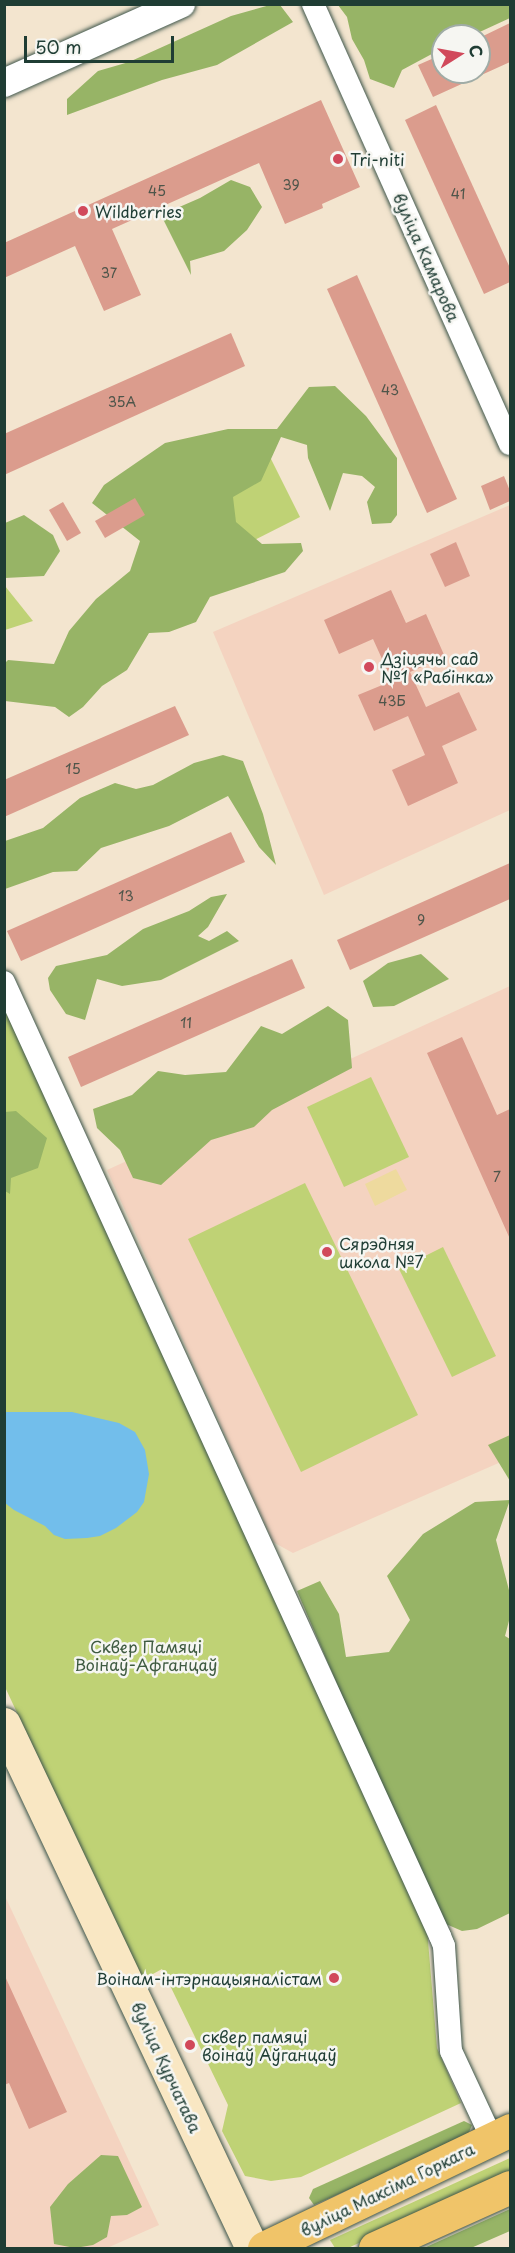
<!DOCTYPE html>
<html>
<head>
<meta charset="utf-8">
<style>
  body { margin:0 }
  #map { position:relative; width:515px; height:2253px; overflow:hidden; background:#f3e5cf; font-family:"Playpen Sans",sans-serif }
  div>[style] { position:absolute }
  .built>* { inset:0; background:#f4d3c0 }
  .green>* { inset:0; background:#bfd275 }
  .forest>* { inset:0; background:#97b466 }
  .sand>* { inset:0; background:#eeda9e }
  .water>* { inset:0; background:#72beeb }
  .building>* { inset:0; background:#db9c8d }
  .roads { filter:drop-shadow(0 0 2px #3f564b) drop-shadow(0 0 2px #3f564b) }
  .minor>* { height:22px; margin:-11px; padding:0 11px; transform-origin:11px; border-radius:11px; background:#fff }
  .tertiary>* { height:28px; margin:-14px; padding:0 14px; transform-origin:14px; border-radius:14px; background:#fff }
  .secondary>* { height:33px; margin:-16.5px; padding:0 16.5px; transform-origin:16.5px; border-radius:16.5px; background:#f9e7c3 }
  .primary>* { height:33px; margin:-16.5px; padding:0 16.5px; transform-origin:16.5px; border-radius:16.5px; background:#f0c469 }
  .dots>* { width:16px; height:16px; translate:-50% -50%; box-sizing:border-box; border:3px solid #f6f6f2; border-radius:50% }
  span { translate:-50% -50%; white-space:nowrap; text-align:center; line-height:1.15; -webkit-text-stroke:5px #f6f6f2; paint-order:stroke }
  .number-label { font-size:14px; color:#4e554a }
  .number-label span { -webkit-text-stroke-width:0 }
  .poi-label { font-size:16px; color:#1f3d34 }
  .left { translate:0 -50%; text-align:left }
  .right { translate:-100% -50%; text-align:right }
  .street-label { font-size:16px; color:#1f3d34 }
  .park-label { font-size:16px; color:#3f5b41 }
  .frame { position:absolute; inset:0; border:6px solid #1f3d34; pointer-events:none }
  .north { position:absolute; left:431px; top:24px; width:60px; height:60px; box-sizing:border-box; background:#f6f6f2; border:2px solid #a0aca6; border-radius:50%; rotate:79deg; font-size:16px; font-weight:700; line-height:24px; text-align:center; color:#1f3d34 }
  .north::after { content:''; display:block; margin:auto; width:21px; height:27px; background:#d1495b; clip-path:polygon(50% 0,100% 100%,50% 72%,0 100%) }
  .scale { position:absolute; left:24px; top:36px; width:150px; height:27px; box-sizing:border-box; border:3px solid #1f3d34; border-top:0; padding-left:8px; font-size:18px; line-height:21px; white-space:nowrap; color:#1f3d34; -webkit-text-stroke:4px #f6f6f2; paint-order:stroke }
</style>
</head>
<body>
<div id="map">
  <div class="built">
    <div style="clip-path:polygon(510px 505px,510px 810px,324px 895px,213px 632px)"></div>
    <div style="clip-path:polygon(510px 986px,510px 1458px,293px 1553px,273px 1542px,107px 1170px)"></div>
    <div style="clip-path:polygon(4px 1894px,159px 2225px,107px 2248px,5px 2248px)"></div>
  </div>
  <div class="green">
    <div style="clip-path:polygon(269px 455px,300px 517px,225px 555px,194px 493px)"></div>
    <div style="clip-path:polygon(4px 586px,5px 586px,33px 621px,5px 630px)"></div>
    <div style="clip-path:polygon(5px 1003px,427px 1929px,437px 2048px,461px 2103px,301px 2177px,271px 2181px,245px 2176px,222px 2131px,228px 2105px,162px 1969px,142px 1980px,5px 1687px)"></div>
    <div style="clip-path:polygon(371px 1077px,409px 1157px,344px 1187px,307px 1107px)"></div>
    <div style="clip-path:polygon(305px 1183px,418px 1415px,301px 1472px,188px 1239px)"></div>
    <div style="clip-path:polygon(443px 1247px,496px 1356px,452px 1377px,399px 1269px)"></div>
    <div style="clip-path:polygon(510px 2158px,510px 2174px,348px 2248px,335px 2248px,330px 2240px)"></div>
  </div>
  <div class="forest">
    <div style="clip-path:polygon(270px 5px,280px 5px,293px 22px,217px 65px,162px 80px,67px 115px,67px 99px,98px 71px,129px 62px,231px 16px)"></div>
    <div style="clip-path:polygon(338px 5px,510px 5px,510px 18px,471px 36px,443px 36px,443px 48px,402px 70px,394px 88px,370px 79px,364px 60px,352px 39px,347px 17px)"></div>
    <div style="clip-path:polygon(231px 180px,250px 187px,262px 207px,247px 230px,224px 251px,190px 261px,191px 275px,161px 215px,200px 198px)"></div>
    <div style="clip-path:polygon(335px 386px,366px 416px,397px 458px,397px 515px,391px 523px,372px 524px,367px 502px,375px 487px,362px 476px,343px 473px,330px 511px,308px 458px,307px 445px,281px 437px,261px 481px,233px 497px,236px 522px,262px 544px,301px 543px,303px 551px,285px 572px,210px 597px,196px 622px,169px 632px,149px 633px,127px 670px,102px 686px,83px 707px,69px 717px,55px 707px,5px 701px,4px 664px,8px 660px,54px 664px,69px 631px,96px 599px,130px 571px,140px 541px,92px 503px,104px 485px,165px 443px,228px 429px,277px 429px,309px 387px)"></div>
    <div style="clip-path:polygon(24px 515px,53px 535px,60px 551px,44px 576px,5px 578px,5px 523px)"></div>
    <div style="clip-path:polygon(223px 755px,243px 761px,263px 814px,276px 865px,259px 847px,228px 796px,169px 826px,101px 848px,77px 871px,53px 872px,5px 889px,5px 841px,43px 828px,80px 798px,115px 783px,136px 789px,153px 785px,194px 763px)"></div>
    <div style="clip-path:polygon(227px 894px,208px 927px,198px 936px,209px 941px,227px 931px,239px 941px,161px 980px,122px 986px,97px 979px,85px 1020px,66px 1014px,50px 990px,48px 978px,56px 966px,107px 955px,143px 929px,189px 911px,211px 897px)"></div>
    <div style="clip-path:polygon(421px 954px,449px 979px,394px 1006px,373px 1007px,363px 981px,388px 963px)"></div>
    <div style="clip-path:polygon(328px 1006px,348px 1020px,352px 1068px,272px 1110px,254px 1127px,211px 1140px,161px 1185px,133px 1178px,120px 1150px,97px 1128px,93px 1109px,132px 1095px,158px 1071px,185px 1075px,226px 1072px,261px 1026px,282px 1034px)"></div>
    <div style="clip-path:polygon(16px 1111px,47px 1138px,38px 1168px,11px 1178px,10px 1194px,5px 1191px,5px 1112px)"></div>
    <div style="clip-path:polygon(510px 1435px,510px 1481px,488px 1445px)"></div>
    <div style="clip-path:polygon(510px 1500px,496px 1540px,510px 1594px,510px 1617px,505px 1636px,510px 1639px,510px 1913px,477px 1929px,462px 1931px,439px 1921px,297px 1591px,320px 1581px,339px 1614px,346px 1657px,389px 1652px,410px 1620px,387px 1576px,423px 1534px,475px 1502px)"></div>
    <div style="clip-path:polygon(464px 2121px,472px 2125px,467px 2137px,314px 2205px,309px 2198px,313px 2189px)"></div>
    <div style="clip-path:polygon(101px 2155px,118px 2156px,142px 2207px,127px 2215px,111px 2216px,107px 2237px,93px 2245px,75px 2248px,54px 2244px,50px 2207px,68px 2184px)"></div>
    <div style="clip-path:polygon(510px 2209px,510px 2231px,471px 2248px,424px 2248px)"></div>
  </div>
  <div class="sand">
    <div style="clip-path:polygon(396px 1169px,407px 1190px,375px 1206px,365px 1184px)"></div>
  </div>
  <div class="water">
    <div style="clip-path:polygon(5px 1412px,72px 1412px,119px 1423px,135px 1432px,145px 1450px,149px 1474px,144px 1502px,137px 1512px,116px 1528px,100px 1536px,87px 1538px,65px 1539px,54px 1535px,45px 1526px,14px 1510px,5px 1503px)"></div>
  </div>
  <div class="building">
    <div style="clip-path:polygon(510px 23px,510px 62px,433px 97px,418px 65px,443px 54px,443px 72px,479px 72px,479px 38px)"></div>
    <div style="clip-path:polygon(321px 100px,360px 187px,322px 204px,323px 208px,285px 224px,259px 163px,112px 229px,141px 295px,104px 311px,75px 246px,4px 278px,4px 243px)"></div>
    <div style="clip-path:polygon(436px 105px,510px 268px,510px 282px,484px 294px,405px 120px)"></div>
    <div style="clip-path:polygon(357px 275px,457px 499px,427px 513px,327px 289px)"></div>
    <div style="clip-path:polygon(231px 333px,245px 366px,4px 475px,4px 434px)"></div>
    <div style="clip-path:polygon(504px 476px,510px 491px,510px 501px,490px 510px,481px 486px)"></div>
    <div style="clip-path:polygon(135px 498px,145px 515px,105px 538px,95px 521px)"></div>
    <div style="clip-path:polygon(63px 502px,81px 533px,67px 541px,49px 510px)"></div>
    <div style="clip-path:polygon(456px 542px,470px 576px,445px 587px,430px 554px)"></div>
    <div style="clip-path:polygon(391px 590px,406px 623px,426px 614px,445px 657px,410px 672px,426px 707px,459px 692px,477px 730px,442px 746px,458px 783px,408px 806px,392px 770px,425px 755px,408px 716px,374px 731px,358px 695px,392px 681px,373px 639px,339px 654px,324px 620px)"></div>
    <div style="clip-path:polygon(175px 706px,189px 735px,4px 817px,4px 780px)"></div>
    <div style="clip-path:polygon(231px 832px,245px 862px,21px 961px,7px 931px)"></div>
    <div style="clip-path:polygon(510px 863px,510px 899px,350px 970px,337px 940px)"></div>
    <div style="clip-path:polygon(292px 959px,305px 988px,81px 1087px,68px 1057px)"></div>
    <div style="clip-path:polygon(462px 1037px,497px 1115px,510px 1109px,510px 1239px,427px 1053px)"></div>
    <div style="clip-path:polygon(4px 1974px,67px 2112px,29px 2129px,9px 2083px,4px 2085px)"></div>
  </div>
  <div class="roads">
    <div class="minor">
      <div style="left:313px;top:4px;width:482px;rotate:65.9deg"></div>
      <div style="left:4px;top:982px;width:1049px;rotate:65.44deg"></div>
      <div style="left:440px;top:1936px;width:11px;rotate:68deg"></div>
      <div style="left:444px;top:1946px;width:105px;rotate:86.2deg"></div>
      <div style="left:451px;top:2051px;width:97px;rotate:65deg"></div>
    </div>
    <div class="tertiary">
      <div style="left:4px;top:83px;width:194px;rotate:-24.1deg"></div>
    </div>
    <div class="secondary">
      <div style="left:4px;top:1724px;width:580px;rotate:64.67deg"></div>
    </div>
    <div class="primary">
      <div style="left:264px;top:2248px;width:273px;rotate:-25.6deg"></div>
      <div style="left:375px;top:2248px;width:148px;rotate:-24.3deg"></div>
    </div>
  </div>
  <div class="dots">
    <div style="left:338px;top:159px;background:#d1495b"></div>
    <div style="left:83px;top:211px;background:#d1495b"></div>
    <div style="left:369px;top:667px;background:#d1495b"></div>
    <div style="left:327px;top:1252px;background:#d1495b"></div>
    <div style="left:334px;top:1978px;background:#d1495b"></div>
    <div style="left:190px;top:2045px;background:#d1495b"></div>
  </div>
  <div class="number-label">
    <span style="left:291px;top:185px">39</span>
    <span style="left:157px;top:191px">45</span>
    <span style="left:458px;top:194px">41</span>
    <span style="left:109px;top:273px">37</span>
    <span style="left:390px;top:390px">43</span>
    <span style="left:122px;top:402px">35А</span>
    <span style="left:392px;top:701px">43Б</span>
    <span style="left:73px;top:769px">15</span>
    <span style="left:126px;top:896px">13</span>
    <span style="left:421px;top:920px">9</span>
    <span style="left:186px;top:1023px">11</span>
    <span style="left:497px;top:1177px">7</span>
  </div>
  <div class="poi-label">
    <span class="left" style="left:350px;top:159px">Tri-niti</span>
    <span class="left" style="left:95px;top:211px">Wildberries</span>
    <span class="left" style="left:381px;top:667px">Дзіцячы сад<br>№1 «Рабінка»</span>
    <span class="left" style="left:339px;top:1252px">Сярэдняя<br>школа №7</span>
    <span class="right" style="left:322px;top:1978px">Воінам-інтэрнацыяналістам</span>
    <span class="left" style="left:202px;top:2045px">сквер памяці<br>воінаў Аўганцаў</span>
  </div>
  <div class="street-label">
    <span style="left:427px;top:257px;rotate:66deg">вуліца Камарова</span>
    <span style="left:167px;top:2067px;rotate:65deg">вуліца Курчатава</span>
    <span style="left:387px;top:2189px;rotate:-26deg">вуліца Максіма Горкага</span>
  </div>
  <div class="park-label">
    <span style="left:146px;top:1655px">Сквер Памяці<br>Воінаў-Афганцаў</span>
  </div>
  <div class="frame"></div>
  <div class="north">С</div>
  <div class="scale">50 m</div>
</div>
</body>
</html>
